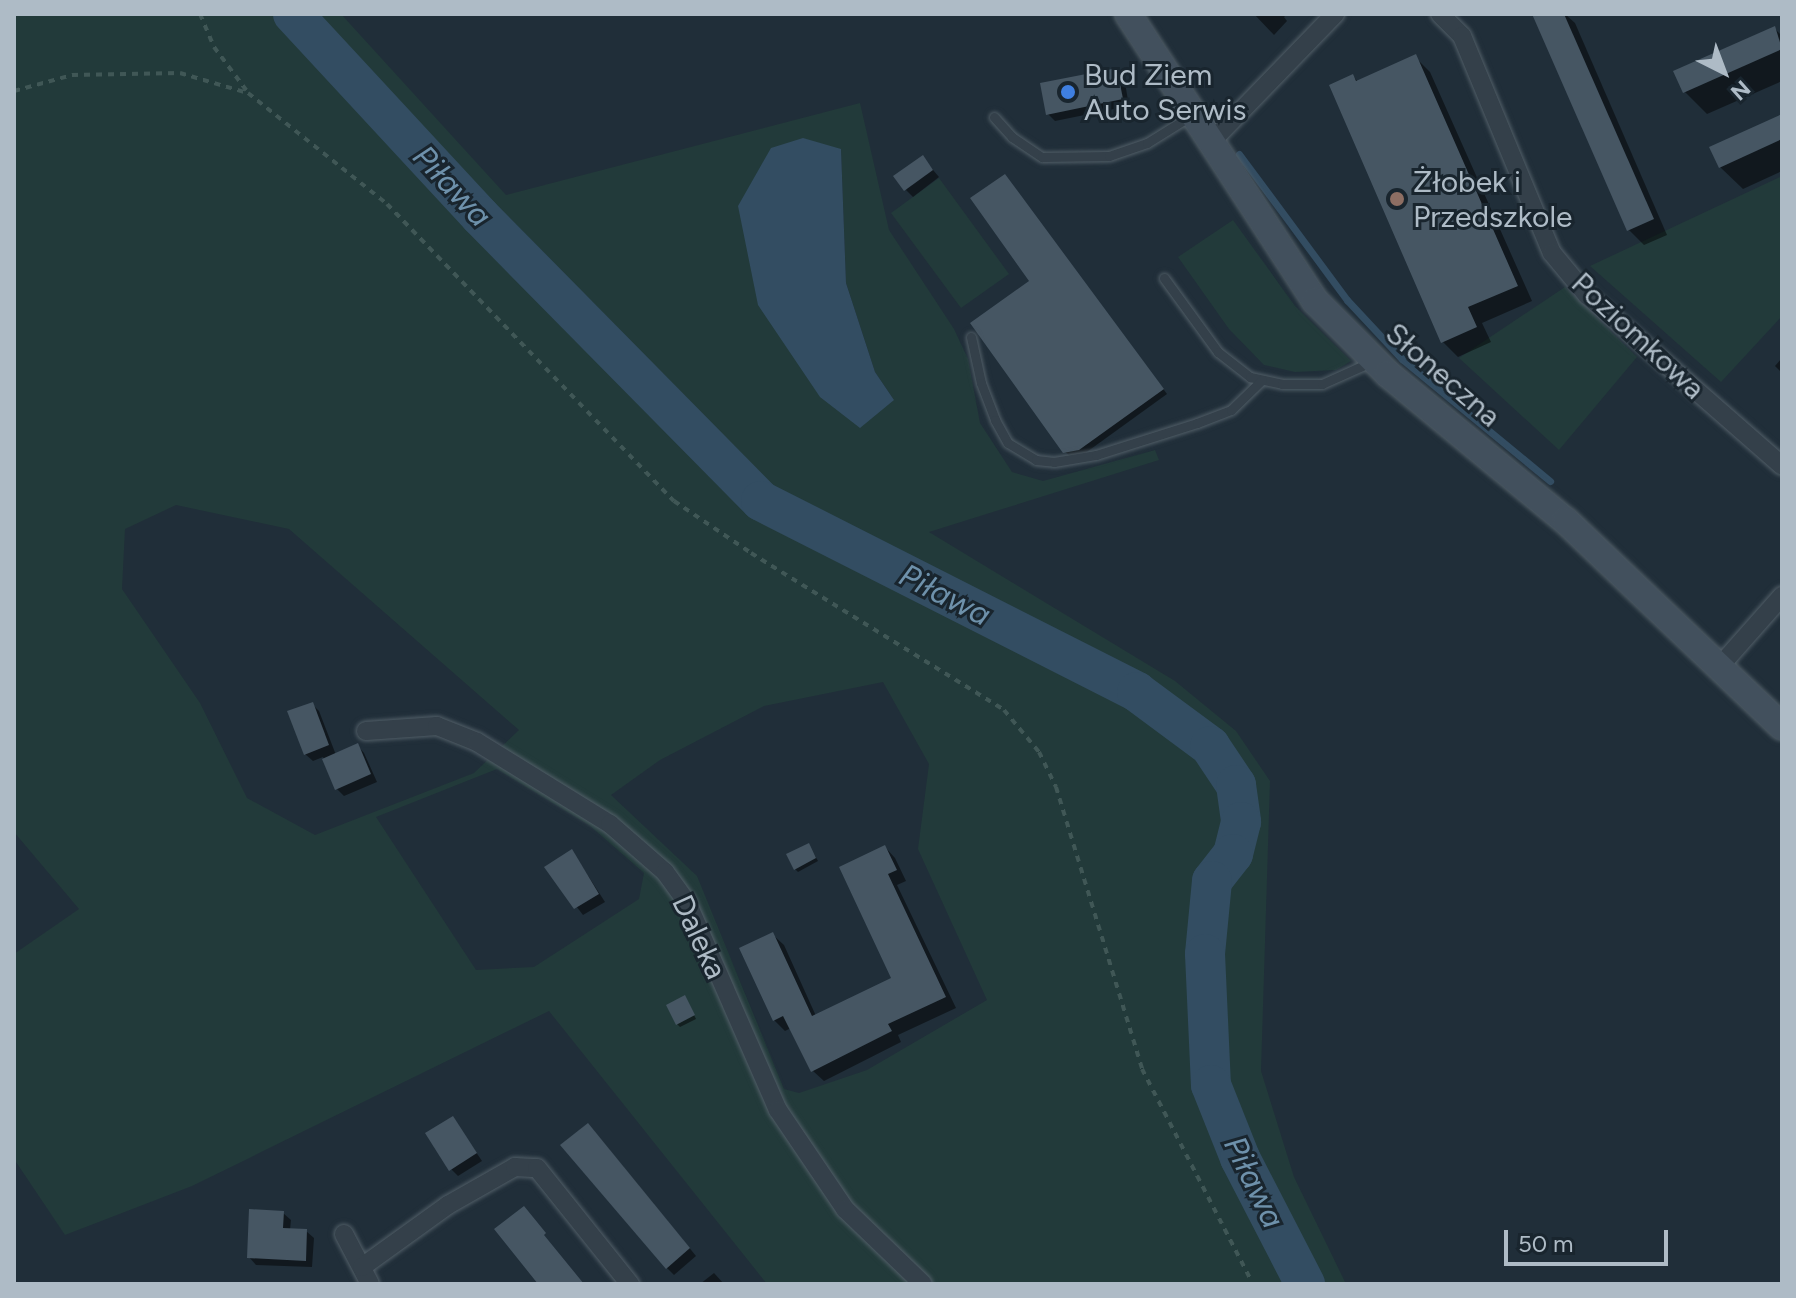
<!DOCTYPE html>
<html>
<head>
<meta charset="utf-8">
<style>
  body { margin:0 }
  #map { position:relative; width:1796px; height:1298px; overflow:hidden; background:#202e39; font-family:Figtree,sans-serif }
  div>[style] { position:absolute }
  .green>* { inset:0; background:#223a3a }
  .water>* { inset:0; background:#334d62 }
  .shadow>* { inset:0; background:#0007 }
  .stream>* { height:7px; margin:-3.5px; padding:0 3.5px; transform-origin:3.5px; border-radius:3.5px; background:#334d62 }
  .river>* { height:40px; margin:-20px; padding:0 20px; transform-origin:20px; border-radius:20px; background:#334d62 }
  .building>* { inset:0; background:#465663 }
  .path>* { height:4px; margin-top:-2px; transform-origin:0; background:repeating-linear-gradient(90deg,#405756 0 6px,transparent 0 12px) }
  .roads { filter:drop-shadow(0 0 2px #515e67) drop-shadow(0 0 2px #515e67) }
  .lane>* { height:9px; margin:-4.5px; padding:0 4.5px; transform-origin:4.5px; border-radius:4.5px; background:#34404a }
  .street>* { height:18px; margin:-9px; padding:0 9px; transform-origin:9px; border-radius:9px; background:#34404a }
  .secondary>* { height:26px; margin:-13px; padding:0 13px; transform-origin:13px; border-radius:13px; background:#42505d }
  .dots>* { width:22px; height:22px; translate:-50% -50%; box-sizing:border-box; border:4px solid #19252e; border-radius:50% }
  span { translate:-50% -50%; white-space:nowrap; text-align:center; line-height:1.15; -webkit-text-stroke:6px #19252e; paint-order:stroke }
  .poi-label { font-size:30px; color:#aebbc6 }
  .left { translate:0 -50%; text-align:left }
  .street-label { font-size:30px; color:#aebbc6 }
  .water-label { font-size:32px; color:#6e91ab; font-style:italic }
  .frame { position:absolute; inset:0; border:16px solid #aebbc6; pointer-events:none }
  .north { position:absolute; left:1684px; top:32px; width:80px; height:80px; -webkit-text-stroke:6px #19252e; paint-order:stroke; rotate:138deg; font-size:22px; font-weight:700; line-height:32px; text-align:center; color:#aebbc6 }
  .north::after { content:''; display:block; margin:auto; width:28px; height:36px; background:#aebbc6; clip-path:polygon(50% 0,100% 100%,50% 72%,0 100%) }
  .scale { position:absolute; left:1504px; top:1230px; width:164px; height:36px; box-sizing:border-box; border:4px solid #aebbc6; border-top:0; padding-left:10px; font-size:24px; line-height:28px; white-space:nowrap; color:#aebbc6; -webkit-text-stroke:6px #19252e; paint-order:stroke }
</style>
</head>
<body>
<div id="map">
  <div class="green">
    <div style="clip-path:polygon(evenodd,14px 14px,341px 14px,506px 195px,860px 103px,889px 230px,954px 329px,968px 359px,980px 423px,1012px 472px,1043px 481px,1155px 450px,1159px 460px,929px 532px,1175px 681px,1236px 731px,1270px 781px,1261px 1071px,1294px 1177px,1346px 1284px,767px 1284px,549px 1011px,192px 1186px,65px 1235px,14px 1159px,14px 954px,79px 909px,14px 832px,14px 14px,841px 149px,846px 283px,875px 372px,894px 400px,738px 206px,841px 149px,14px 14px,176px 505px,289px 529px,519px 730px,474px 773px,315px 835px,247px 798px,200px 703px,122px 589px,125px 529px,176px 505px,14px 14px,883px 682px,929px 764px,918px 849px,987px 1000px,867px 1070px,799px 1093px,784px 1089px,697px 876px,611px 795px,660px 760px,764px 706px,883px 682px,14px 14px,497px 769px,589px 825px,644px 873px,639px 899px,534px 967px,476px 970px,376px 817px,497px 769px)"></div>
    <div style="clip-path:polygon(1782px 176px,1782px 316px,1721px 382px,1590px 266px)"></div>
    <div style="clip-path:polygon(939px 178px,1009px 274px,961px 308px,891px 213px)"></div>
    <div style="clip-path:polygon(1233px 220px,1295px 306px,1351px 361px,1336px 370px,1295px 372px,1264px 365px,1229px 329px,1178px 257px)"></div>
    <div style="clip-path:polygon(1565px 287px,1637px 357px,1559px 450px,1459px 358px)"></div>
  </div>
  <div class="water">
    <div style="clip-path:polygon(803px 138px,841px 149px,846px 283px,875px 372px,894px 400px,860px 428px,820px 397px,758px 305px,738px 206px,771px 148px)"></div>
  </div>
  <div class="shadow">
    <div style="clip-path:polygon(1254px 14px,1287px 14px,1284px 17px,1287px 21px,1274px 35px)"></div>
    <div style="clip-path:polygon(1546px 14px,1565px 14px,1575px 23px,1667px 235px,1644px 245px,1629px 230px)"></div>
    <div style="clip-path:polygon(1774px 28px,1782px 36px,1782px 81px,1707px 114px,1685px 92px)"></div>
    <div style="clip-path:polygon(1415px 57px,1430px 72px,1532px 301px,1482px 323px,1491px 342px,1458px 357px,1443px 342px,1353px 76px,1358px 82px)"></div>
    <div style="clip-path:polygon(1117px 70px,1124px 77px,1129px 106px,1055px 121px,1048px 114px)"></div>
    <div style="clip-path:polygon(1782px 116px,1782px 171px,1743px 189px,1720px 167px)"></div>
    <div style="clip-path:polygon(922px 157px,939px 177px,913px 197px,906px 190px)"></div>
    <div style="clip-path:polygon(1009px 181px,1167px 394px,1084px 454px,1070px 456px,1065px 452px)"></div>
    <div style="clip-path:polygon(1782px 358px,1782px 373px,1775px 366px)"></div>
    <div style="clip-path:polygon(312px 704px,319px 711px,336px 755px,357px 745px,364px 753px,377px 782px,344px 796px,337px 789px,323px 757px,313px 761px,305px 754px)"></div>
    <div style="clip-path:polygon(885px 847px,895px 858px,906px 881px,897px 885px,956px 1008px,898px 1035px,901px 1042px,824px 1081px,813px 1071px,791px 1028px,785px 1031px,774px 1020px,773px 935px,784px 945px,816px 1016px,893px 979px)"></div>
    <div style="clip-path:polygon(811px 849px,818px 861px,798px 872px,795px 869px)"></div>
    <div style="clip-path:polygon(572px 851px,605px 902px,583px 915px,547px 868px)"></div>
    <div style="clip-path:polygon(687px 1001px,696px 1019px,680px 1027px,677px 1024px)"></div>
    <div style="clip-path:polygon(453px 1118px,482px 1161px,458px 1176px,451px 1169px)"></div>
    <div style="clip-path:polygon(595px 1132px,696px 1256px,674px 1275px,667px 1268px)"></div>
    <div style="clip-path:polygon(283px 1213px,291px 1220px,290px 1230px,306px 1231px,314px 1238px,312px 1267px,256px 1265px,249px 1257px)"></div>
    <div style="clip-path:polygon(714px 1273px,724px 1284px,700px 1284px)"></div>
  </div>
  <div class="stream">
    <div style="left:1239px;top:154px;width:182px;rotate:53.5deg"></div>
    <div style="left:1347px;top:300px;width:81px;rotate:47deg"></div>
    <div style="left:1402px;top:359px;width:192px;rotate:39.5deg"></div>
  </div>
  <div class="river">
    <div style="left:293px;top:14px;width:275px;rotate:47.2deg"></div>
    <div style="left:480px;top:216px;width:400px;rotate:45.4deg"></div>
    <div style="left:761px;top:501px;width:422px;rotate:26.9deg"></div>
    <div style="left:1137px;top:692px;width:91px;rotate:36.5deg"></div>
    <div style="left:1210px;top:746px;width:47px;rotate:56.3deg"></div>
    <div style="left:1236px;top:785px;width:37px;rotate:82deg"></div>
    <div style="left:1241px;top:822px;width:33px;rotate:104deg"></div>
    <div style="left:1233px;top:854px;width:34px;rotate:128deg"></div>
    <div style="left:1212px;top:881px;width:73px;rotate:95.5deg"></div>
    <div style="left:1205px;top:954px;width:131px;rotate:87.4deg"></div>
    <div style="left:1211px;top:1085px;width:79px;rotate:68.3deg"></div>
    <div style="left:1240px;top:1158px;width:142px;rotate:62.7deg"></div>
  </div>
  <div class="building">
    <div style="clip-path:polygon(1532px 14px,1564px 14px,1654px 219px,1627px 231px)"></div>
    <div style="clip-path:polygon(1775px 26px,1782px 49px,1683px 93px,1673px 71px)"></div>
    <div style="clip-path:polygon(1416px 54px,1518px 286px,1468px 307px,1477px 327px,1441px 343px,1329px 85px,1353px 74px,1356px 81px)"></div>
    <div style="clip-path:polygon(1117px 68px,1123px 99px,1046px 115px,1040px 83px)"></div>
    <div style="clip-path:polygon(1782px 114px,1782px 139px,1719px 168px,1709px 147px)"></div>
    <div style="clip-path:polygon(923px 155px,933px 170px,904px 191px,893px 176px)"></div>
    <div style="clip-path:polygon(1005px 174px,1164px 389px,1079px 450px,1063px 453px,970px 323px,1029px 281px,970px 198px)"></div>
    <div style="clip-path:polygon(313px 702px,329px 745px,304px 755px,287px 711px)"></div>
    <div style="clip-path:polygon(358px 743px,371px 774px,335px 790px,322px 759px)"></div>
    <div style="clip-path:polygon(809px 843px,816px 858px,794px 870px,786px 854px)"></div>
    <div style="clip-path:polygon(885px 845px,897px 870px,888px 874px,946px 997px,888px 1024px,892px 1031px,811px 1072px,783px 1016px,773px 1021px,739px 948px,773px 932px,812px 1016px,891px 978px,839px 867px)"></div>
    <div style="clip-path:polygon(572px 849px,599px 894px,574px 909px,544px 867px)"></div>
    <div style="clip-path:polygon(685px 995px,695px 1015px,676px 1025px,666px 1005px)"></div>
    <div style="clip-path:polygon(453px 1116px,477px 1153px,449px 1171px,425px 1133px)"></div>
    <div style="clip-path:polygon(588px 1123px,690px 1248px,666px 1269px,560px 1145px)"></div>
    <div style="clip-path:polygon(524px 1206px,546px 1233px,544px 1235px,584px 1284px,538px 1284px,494px 1229px)"></div>
    <div style="clip-path:polygon(249px 1209px,284px 1211px,283px 1228px,307px 1229px,306px 1261px,247px 1258px)"></div>
  </div>
  <div class="path">
    <div style="left:200px;top:14px;width:36px;rotate:67deg"></div>
    <div style="left:214px;top:47px;width:54px;rotate:53.3deg"></div>
    <div style="left:14px;top:91px;width:60px;rotate:-15.4deg"></div>
    <div style="left:72px;top:75px;width:108px;rotate:-1.1deg"></div>
    <div style="left:180px;top:73px;width:71px;rotate:16.4deg"></div>
    <div style="left:248px;top:93px;width:178px;rotate:38.6deg"></div>
    <div style="left:387px;top:204px;width:413px;rotate:46deg"></div>
    <div style="left:674px;top:501px;width:93px;rotate:34deg"></div>
    <div style="left:751px;top:553px;width:298px;rotate:31.8deg"></div>
    <div style="left:1004px;top:710px;width:55px;rotate:50.2deg"></div>
    <div style="left:1039px;top:752px;width:39px;rotate:64deg"></div>
    <div style="left:1056px;top:787px;width:295px;rotate:73deg"></div>
    <div style="left:1142px;top:1069px;width:242px;rotate:62.7deg"></div>
  </div>
  <div class="roads">
    <div class="lane">
      <div style="left:994px;top:117px;width:27px;rotate:48deg"></div>
      <div style="left:1012px;top:137px;width:36px;rotate:34deg"></div>
      <div style="left:1042px;top:157px;width:67px;rotate:-0.9deg"></div>
      <div style="left:1109px;top:156px;width:40px;rotate:-18.9deg"></div>
      <div style="left:1147px;top:143px;width:53px;rotate:-31.9deg"></div>
      <div style="left:1164px;top:278px;width:92px;rotate:53.9deg"></div>
      <div style="left:1218px;top:352px;width:41px;rotate:38deg"></div>
      <div style="left:1250px;top:377px;width:33px;rotate:12deg"></div>
      <div style="left:1282px;top:384px;width:40px"></div>
      <div style="left:1322px;top:384px;width:54px;rotate:-24.2deg"></div>
      <div style="left:971px;top:337px;width:47px;rotate:77.7deg"></div>
      <div style="left:981px;top:383px;width:40px;rotate:69deg"></div>
      <div style="left:995px;top:420px;width:26px;rotate:61deg"></div>
      <div style="left:1008px;top:443px;width:33px;rotate:31deg"></div>
      <div style="left:1036px;top:460px;width:18px;rotate:6deg"></div>
      <div style="left:1054px;top:462px;width:43px;rotate:-9.5deg"></div>
      <div style="left:1096px;top:455px;width:106px;rotate:-17.6deg"></div>
      <div style="left:1197px;top:423px;width:36px;rotate:-21deg"></div>
      <div style="left:1231px;top:410px;width:43px;rotate:-44.1deg"></div>
    </div>
    <div class="street">
      <div style="left:1440px;top:14px;width:31px;rotate:45deg"></div>
      <div style="left:1462px;top:36px;width:235px;rotate:67.5deg"></div>
      <div style="left:1552px;top:253px;width:55px;rotate:50.2deg"></div>
      <div style="left:1587px;top:295px;width:259px;rotate:41.2deg"></div>
      <div style="left:1210px;top:143px;width:180px;rotate:-45.9deg"></div>
      <div style="left:1720px;top:666px;width:94px;rotate:-48.5deg"></div>
      <div style="left:366px;top:731px;width:71px;rotate:-4deg"></div>
      <div style="left:437px;top:726px;width:43px;rotate:21.8deg"></div>
      <div style="left:477px;top:742px;width:156px;rotate:31.7deg"></div>
      <div style="left:610px;top:824px;width:73px;rotate:41.1deg"></div>
      <div style="left:665px;top:872px;width:37px;rotate:54deg"></div>
      <div style="left:687px;top:902px;width:227px;rotate:66.4deg"></div>
      <div style="left:778px;top:1110px;width:120px;rotate:55.9deg"></div>
      <div style="left:845px;top:1209px;width:108px;rotate:43.9deg"></div>
      <div style="left:344px;top:1234px;width:56px;rotate:62.5deg"></div>
      <div style="left:362px;top:1267px;width:106px;rotate:-35.8deg"></div>
      <div style="left:448px;top:1205px;width:77px;rotate:-29.6deg"></div>
      <div style="left:515px;top:1167px;width:22px;rotate:3deg"></div>
      <div style="left:537px;top:1168px;width:149px;rotate:51.3deg"></div>
    </div>
    <div class="secondary">
      <div style="left:1128px;top:14px;width:343px;rotate:56.9deg"></div>
      <div style="left:1315px;top:301px;width:103px;rotate:45deg"></div>
      <div style="left:1388px;top:374px;width:231px;rotate:39.6deg"></div>
      <div style="left:1566px;top:521px;width:298px;rotate:43.6deg"></div>
    </div>
  </div>
  <div class="dots">
    <div style="left:1068px;top:92px;background:#3f7fe0"></div>
    <div style="left:1397px;top:199px;background:#8d6e63"></div>
  </div>
  <div class="poi-label">
    <span class="left" style="left:1084px;top:92px">Bud Ziem<br>Auto Serwis</span>
    <span class="left" style="left:1413px;top:199px">Żłobek i<br>Przedszkole</span>
  </div>
  <div class="street-label">
    <span style="left:1638px;top:336px;rotate:43deg">Poziomkowa</span>
    <span style="left:1443px;top:375px;rotate:41deg">Słoneczna</span>
    <span style="left:699px;top:937px;rotate:65deg">Daleka</span>
  </div>
  <div class="water-label">
    <span style="left:452px;top:186px;rotate:47deg">Piława</span>
    <span style="left:945px;top:595px;rotate:27deg">Piława</span>
    <span style="left:1254px;top:1182px;rotate:64deg">Piława</span>
  </div>
  <div class="frame"></div>
  <div class="north">N</div>
  <div class="scale">50 m</div>
</div>
</body>
</html>
